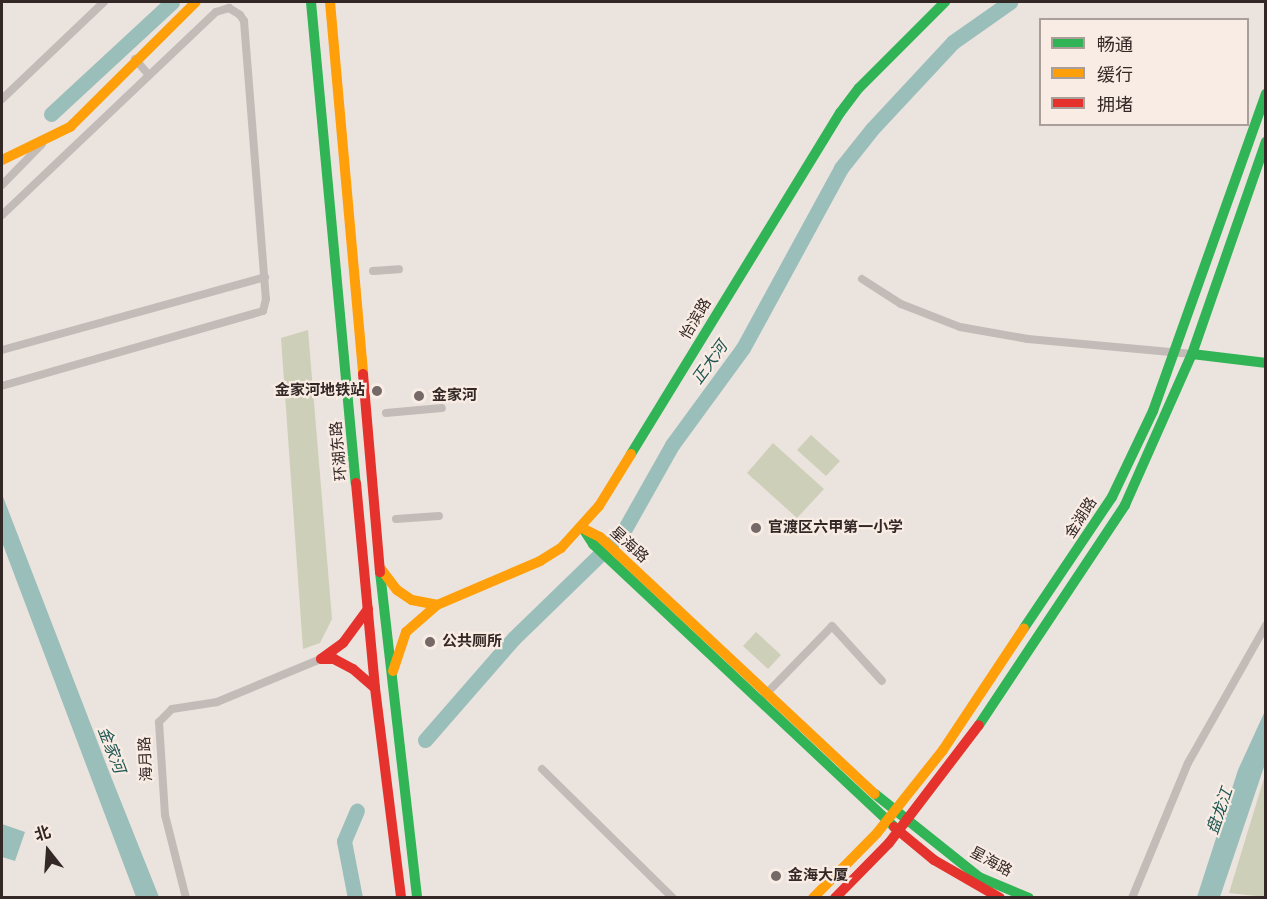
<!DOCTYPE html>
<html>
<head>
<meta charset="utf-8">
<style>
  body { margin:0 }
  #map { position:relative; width:1267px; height:899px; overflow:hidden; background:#ebe3de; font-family:"Varela Round","Noto Sans SC",sans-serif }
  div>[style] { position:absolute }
  .green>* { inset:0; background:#cecfb8 }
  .water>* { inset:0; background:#9abeb9 }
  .river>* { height:15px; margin:-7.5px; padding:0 7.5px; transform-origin:7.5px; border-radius:7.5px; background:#9abeb9 }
  .street>* { height:8px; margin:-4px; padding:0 4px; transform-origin:4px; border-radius:4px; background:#c3bbb7 }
  .fast>* { height:10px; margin:-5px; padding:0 5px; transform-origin:5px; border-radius:5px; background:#30b455 }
  .slow>* { height:10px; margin:-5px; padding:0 5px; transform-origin:5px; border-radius:5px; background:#ff9f0a }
  .jam>* { height:10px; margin:-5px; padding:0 5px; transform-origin:5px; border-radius:5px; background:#e5322d }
  .dots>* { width:16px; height:16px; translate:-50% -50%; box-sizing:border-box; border:3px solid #f9ece4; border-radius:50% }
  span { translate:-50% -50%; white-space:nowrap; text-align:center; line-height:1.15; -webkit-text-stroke:4.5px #f9ece4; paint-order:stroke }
  .street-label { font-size:15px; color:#342826 }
  .poi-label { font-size:15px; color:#342826; font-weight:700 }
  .right { translate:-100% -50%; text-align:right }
  .left { translate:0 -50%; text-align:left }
  .water-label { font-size:16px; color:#1c5551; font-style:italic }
  .frame { position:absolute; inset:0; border:3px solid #342826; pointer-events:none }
  .legend { position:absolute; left:1039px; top:18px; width:210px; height:108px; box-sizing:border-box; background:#f9ece4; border:2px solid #aa9e98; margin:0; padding:8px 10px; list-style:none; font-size:18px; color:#342826 }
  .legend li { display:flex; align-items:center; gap:12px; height:30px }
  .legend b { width:30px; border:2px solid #aa9e98 }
  .north { position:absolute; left:18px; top:821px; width:60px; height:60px; -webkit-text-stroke:4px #f9ece4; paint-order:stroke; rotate:343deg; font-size:16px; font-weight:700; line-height:24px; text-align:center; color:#342826 }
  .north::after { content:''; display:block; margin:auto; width:21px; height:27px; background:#342826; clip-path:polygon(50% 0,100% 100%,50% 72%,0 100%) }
</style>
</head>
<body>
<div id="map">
  <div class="green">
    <div style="clip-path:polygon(308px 330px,332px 619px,320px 643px,303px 649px,281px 338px)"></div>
    <div style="clip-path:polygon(811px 435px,840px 461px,826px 476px,797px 450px)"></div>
    <div style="clip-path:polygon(773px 443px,824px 489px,797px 518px,747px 473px)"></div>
    <div style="clip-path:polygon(756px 632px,781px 655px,768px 669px,743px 646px)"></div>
    <div style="clip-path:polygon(1265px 775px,1265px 897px,1229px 893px)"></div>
  </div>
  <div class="water">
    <div style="clip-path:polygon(2px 494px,108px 769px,159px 897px,136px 897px,2px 542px)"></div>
    <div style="clip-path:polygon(1265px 711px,1265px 764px,1220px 897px,1197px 897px,1238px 770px)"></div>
    <div style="clip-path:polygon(2px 824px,25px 832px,15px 861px,2px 857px)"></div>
  </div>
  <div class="river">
    <div style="left:51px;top:114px;width:165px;rotate:-42.8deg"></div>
    <div style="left:425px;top:740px;width:135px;rotate:-48.9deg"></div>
    <div style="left:514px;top:638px;width:152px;rotate:-44.2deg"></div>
    <div style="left:623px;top:532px;width:100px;rotate:-60.6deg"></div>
    <div style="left:672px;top:445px;width:120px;rotate:-53.8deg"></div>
    <div style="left:743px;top:348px;width:205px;rotate:-61.4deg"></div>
    <div style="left:841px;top:168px;width:50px;rotate:-51.5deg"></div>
    <div style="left:872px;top:129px;width:119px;rotate:-47deg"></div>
    <div style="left:953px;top:42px;width:70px;rotate:-35.1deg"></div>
    <div style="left:355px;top:898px;width:58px;rotate:-100.9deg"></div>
    <div style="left:344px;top:841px;width:33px;rotate:-67deg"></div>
  </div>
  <div class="street">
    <div style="left:135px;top:59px;width:21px;rotate:49deg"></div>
    <div style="left:2px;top:99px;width:141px;rotate:-43.6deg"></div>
    <div style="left:2px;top:185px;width:57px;rotate:-45.7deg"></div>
    <div style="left:2px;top:215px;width:295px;rotate:-43.5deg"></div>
    <div style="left:216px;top:12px;width:14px;rotate:-17deg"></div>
    <div style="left:229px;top:8px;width:13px;rotate:32deg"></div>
    <div style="left:240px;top:15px;width:7px;rotate:56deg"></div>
    <div style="left:244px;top:21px;width:279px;rotate:85.5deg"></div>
    <div style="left:266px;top:299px;width:12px;rotate:104deg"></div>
    <div style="left:263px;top:311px;width:272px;rotate:164deg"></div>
    <div style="left:373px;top:271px;width:26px;rotate:-4deg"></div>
    <div style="left:862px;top:279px;width:46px;rotate:32.7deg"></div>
    <div style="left:901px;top:304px;width:63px;rotate:21.3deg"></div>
    <div style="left:960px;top:327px;width:69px;rotate:10deg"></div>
    <div style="left:1028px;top:339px;width:165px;rotate:5.2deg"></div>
    <div style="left:2px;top:350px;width:273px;rotate:-15.5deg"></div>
    <div style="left:386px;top:413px;width:56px;rotate:-5.1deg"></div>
    <div style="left:396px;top:519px;width:43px;rotate:-4deg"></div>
    <div style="left:765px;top:695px;width:96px;rotate:-45.8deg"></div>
    <div style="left:832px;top:626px;width:74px;rotate:47.7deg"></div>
    <div style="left:542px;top:769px;width:184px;rotate:44.6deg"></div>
    <div style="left:186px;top:898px;width:86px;rotate:-104.2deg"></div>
    <div style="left:165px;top:815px;width:93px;rotate:-93.7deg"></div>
    <div style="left:159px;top:722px;width:18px;rotate:-45deg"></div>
    <div style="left:172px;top:709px;width:46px;rotate:-8.8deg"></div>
    <div style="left:217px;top:702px;width:113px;rotate:-22.5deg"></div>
    <div style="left:1132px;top:898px;width:146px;rotate:-67.5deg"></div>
    <div style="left:1188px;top:763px;width:159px;rotate:-60.5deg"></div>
  </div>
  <div class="fast">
    <div style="left:311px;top:2px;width:483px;rotate:84.7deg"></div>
    <div style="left:1192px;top:354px;width:75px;rotate:6.9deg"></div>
    <div style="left:631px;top:454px;width:400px;rotate:-58.5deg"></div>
    <div style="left:840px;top:113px;width:31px;rotate:-53deg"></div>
    <div style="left:859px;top:88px;width:122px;rotate:-45deg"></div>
    <div style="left:584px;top:530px;width:17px;rotate:57deg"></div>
    <div style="left:593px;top:544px;width:413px;rotate:43.2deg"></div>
    <div style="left:380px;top:572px;width:328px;rotate:83.5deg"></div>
    <div style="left:1024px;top:628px;width:158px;rotate:-56.1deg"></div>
    <div style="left:1112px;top:497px;width:95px;rotate:-64.5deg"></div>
    <div style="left:1153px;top:411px;width:337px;rotate:-70.4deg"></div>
    <div style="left:979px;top:725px;width:264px;rotate:-56.4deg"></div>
    <div style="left:1125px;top:505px;width:165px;rotate:-66.1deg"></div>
    <div style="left:1192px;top:354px;width:225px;rotate:-70.8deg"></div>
    <div style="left:875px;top:794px;width:133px;rotate:38.6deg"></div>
    <div style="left:979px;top:877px;width:54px;rotate:22.8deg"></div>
  </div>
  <div class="slow">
    <div style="left:330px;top:2px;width:373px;rotate:84.9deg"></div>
    <div style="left:2px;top:160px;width:76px;rotate:-25.9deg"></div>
    <div style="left:70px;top:127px;width:177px;rotate:-44.8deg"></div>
    <div style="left:582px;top:528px;width:20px;rotate:27deg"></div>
    <div style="left:600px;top:537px;width:376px;rotate:43.1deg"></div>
    <div style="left:381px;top:569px;width:26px;rotate:53deg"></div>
    <div style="left:397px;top:590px;width:18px;rotate:34deg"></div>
    <div style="left:412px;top:600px;width:25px;rotate:11deg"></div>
    <div style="left:437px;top:605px;width:41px;rotate:138.9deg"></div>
    <div style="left:406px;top:632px;width:41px;rotate:108.4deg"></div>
    <div style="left:437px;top:605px;width:112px;rotate:-23.1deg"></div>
    <div style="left:540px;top:561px;width:25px;rotate:-32deg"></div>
    <div style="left:561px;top:548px;width:57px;rotate:-47.9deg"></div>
    <div style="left:599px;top:506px;width:61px;rotate:-58.4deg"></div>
    <div style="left:813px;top:898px;width:91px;rotate:-45.4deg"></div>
    <div style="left:877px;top:833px;width:106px;rotate:-51.5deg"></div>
    <div style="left:943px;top:750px;width:146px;rotate:-56.4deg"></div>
  </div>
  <div class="jam">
    <div style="left:363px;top:374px;width:199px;rotate:85.1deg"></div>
    <div style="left:356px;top:483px;width:206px;rotate:84.7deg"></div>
    <div style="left:375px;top:688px;width:212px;rotate:82.9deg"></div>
    <div style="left:368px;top:609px;width:42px;rotate:126.3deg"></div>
    <div style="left:343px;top:643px;width:27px;rotate:144deg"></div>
    <div style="left:321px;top:659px;width:13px"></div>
    <div style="left:334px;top:659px;width:21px;rotate:28deg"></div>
    <div style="left:353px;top:669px;width:29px;rotate:41deg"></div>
    <div style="left:894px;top:827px;width:52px;rotate:39.5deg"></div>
    <div style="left:934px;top:860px;width:76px;rotate:29.9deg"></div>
    <div style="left:835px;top:898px;width:77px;rotate:-45.5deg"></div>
    <div style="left:889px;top:843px;width:148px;rotate:-52.7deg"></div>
  </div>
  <div class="dots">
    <div style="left:377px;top:391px;background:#746966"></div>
    <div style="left:419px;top:396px;background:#746966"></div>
    <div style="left:756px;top:528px;background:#746966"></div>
    <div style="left:430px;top:642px;background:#746966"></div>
    <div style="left:776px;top:876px;background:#746966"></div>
  </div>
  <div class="street-label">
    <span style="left:696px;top:319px;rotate:-59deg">怡滨路</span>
    <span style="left:339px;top:451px;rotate:-95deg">环湖东路</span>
    <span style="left:1081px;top:518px;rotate:-57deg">金湖路</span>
    <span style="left:629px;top:545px;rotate:42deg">星海路</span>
    <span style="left:146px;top:759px;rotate:-93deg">海月路</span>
    <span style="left:991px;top:862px;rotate:28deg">星海路</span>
  </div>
  <div class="poi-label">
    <span class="right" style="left:365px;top:391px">金家河地铁站</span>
    <span class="left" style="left:432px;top:396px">金家河</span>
    <span class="left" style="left:768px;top:528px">官渡区六甲第一小学</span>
    <span class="left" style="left:442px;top:642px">公共厕所</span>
    <span class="left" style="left:788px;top:876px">金海大厦</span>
  </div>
  <div class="water-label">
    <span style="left:710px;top:363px;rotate:-54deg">正大河</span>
    <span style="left:111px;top:750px;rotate:69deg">金家河</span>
    <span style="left:1220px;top:811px;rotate:-71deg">盘龙江</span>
  </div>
  <div class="frame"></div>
  <ul class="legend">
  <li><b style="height:8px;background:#30b455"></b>畅通</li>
  <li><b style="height:8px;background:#ff9f0a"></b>缓行</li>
  <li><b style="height:8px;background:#e5322d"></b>拥堵</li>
  </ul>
  <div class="north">北</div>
</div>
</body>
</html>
